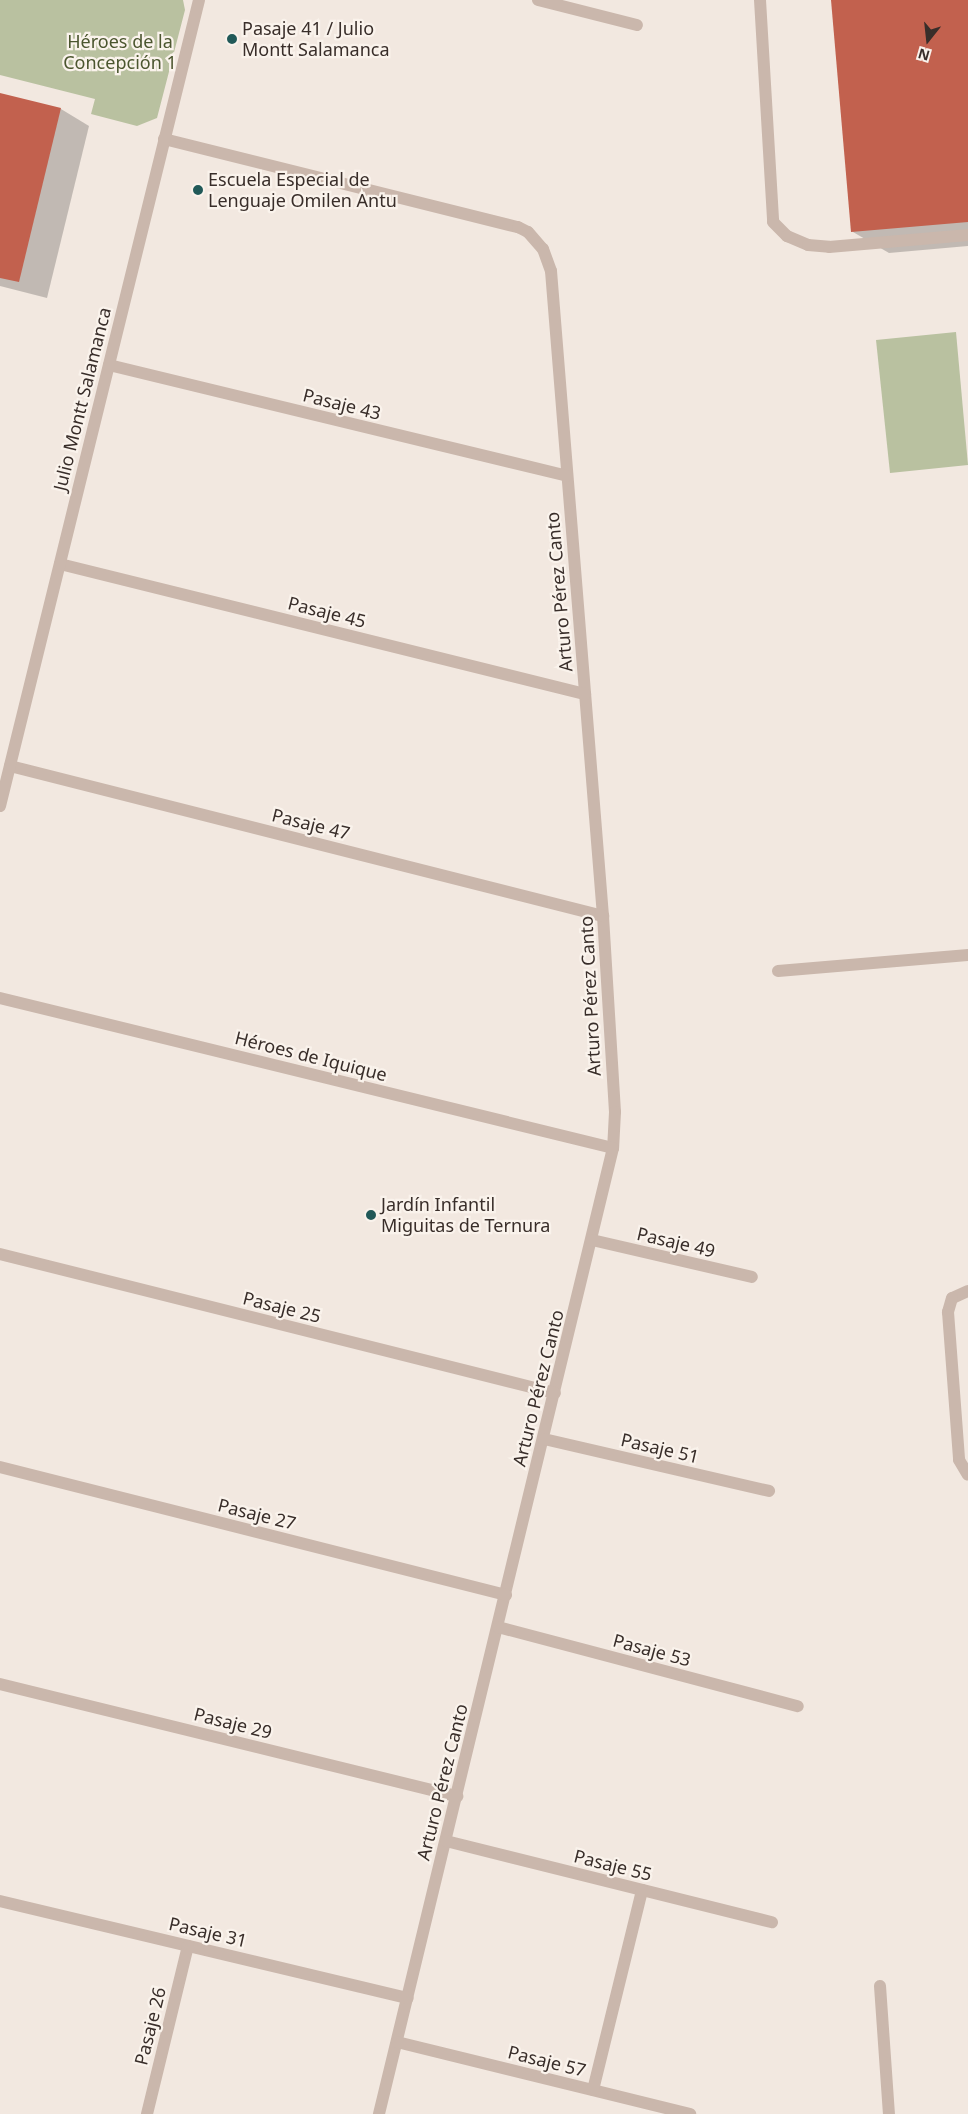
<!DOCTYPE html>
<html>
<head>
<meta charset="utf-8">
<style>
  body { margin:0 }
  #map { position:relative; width:968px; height:2114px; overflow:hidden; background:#f2e8e0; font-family:"Noto Sans",sans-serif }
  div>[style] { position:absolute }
  .green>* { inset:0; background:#b9c1a0 }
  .shadow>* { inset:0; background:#0003 }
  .building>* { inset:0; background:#c2614e }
  .service>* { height:12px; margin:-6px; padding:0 6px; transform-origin:6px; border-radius:6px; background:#cab7ac }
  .minor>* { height:12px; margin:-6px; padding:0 6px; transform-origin:6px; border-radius:6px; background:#cab7ac }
  .tertiary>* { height:12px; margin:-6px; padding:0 6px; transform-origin:6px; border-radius:6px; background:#cab7ac }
  .dots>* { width:14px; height:14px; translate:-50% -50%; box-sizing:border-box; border:2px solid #faf3ec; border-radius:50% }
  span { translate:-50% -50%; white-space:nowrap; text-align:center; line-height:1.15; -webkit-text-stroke:4.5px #faf3ec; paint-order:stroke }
  .poi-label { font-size:18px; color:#392e2a }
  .left { translate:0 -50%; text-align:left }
  .park-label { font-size:18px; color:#4b562f }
  .street-label { font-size:18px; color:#392e2a }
  .north { position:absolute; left:903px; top:15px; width:50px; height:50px; -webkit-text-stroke:4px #faf3ec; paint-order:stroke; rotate:196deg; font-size:14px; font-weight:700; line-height:20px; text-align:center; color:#392e2a }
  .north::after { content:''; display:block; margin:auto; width:18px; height:22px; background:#392e2a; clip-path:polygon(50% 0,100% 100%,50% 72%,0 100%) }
</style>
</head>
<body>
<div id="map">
  <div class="green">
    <div style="clip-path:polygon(0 0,183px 0,185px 10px,157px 118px,137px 126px,91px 114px,95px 99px,0 75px)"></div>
    <div style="clip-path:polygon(956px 332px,968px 465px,890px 473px,876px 340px)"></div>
  </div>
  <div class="shadow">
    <div style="clip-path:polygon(832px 0,968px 0,968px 246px,889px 253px,853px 232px)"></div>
    <div style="clip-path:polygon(0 95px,61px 109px,89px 126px,47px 298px,0 286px)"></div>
  </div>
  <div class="building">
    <div style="clip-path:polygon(831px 0,968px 0,968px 222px,851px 232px)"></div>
    <div style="clip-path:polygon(0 93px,61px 108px,19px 282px,0 278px)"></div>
  </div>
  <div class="service">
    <div style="left:760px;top:0;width:222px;rotate:86.6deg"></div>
    <div style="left:773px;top:222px;width:20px;rotate:45deg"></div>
    <div style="left:787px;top:236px;width:23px;rotate:23deg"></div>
    <div style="left:808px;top:245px;width:21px;rotate:5deg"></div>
    <div style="left:829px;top:247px;width:140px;rotate:-4.9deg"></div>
    <div style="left:778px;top:971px;width:191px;rotate:-4.8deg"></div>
    <div style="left:968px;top:1291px;width:17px;rotate:156deg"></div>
    <div style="left:952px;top:1298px;width:15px;rotate:106deg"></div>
    <div style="left:948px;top:1312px;width:148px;rotate:85.7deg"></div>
    <div style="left:959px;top:1460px;width:17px;rotate:59deg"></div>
    <div style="left:880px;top:1986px;width:128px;rotate:86deg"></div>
  </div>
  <div class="minor">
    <div style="left:538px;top:0;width:102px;rotate:14.2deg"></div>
    <div style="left:164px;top:139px;width:365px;rotate:14deg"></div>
    <div style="left:518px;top:227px;width:11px;rotate:27deg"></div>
    <div style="left:528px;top:232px;width:23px;rotate:49deg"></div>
    <div style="left:543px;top:249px;width:23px;rotate:70deg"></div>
    <div style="left:551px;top:271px;width:647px;rotate:85.39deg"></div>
    <div style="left:603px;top:916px;width:196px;rotate:86.5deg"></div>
    <div style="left:615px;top:1112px;width:36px;rotate:93deg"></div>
    <div style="left:613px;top:1148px;width:994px;rotate:103.62deg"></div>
    <div style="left:109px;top:365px;width:471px;rotate:13.6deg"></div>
    <div style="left:60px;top:564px;width:541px;rotate:13.91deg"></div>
    <div style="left:10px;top:766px;width:612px;rotate:14.2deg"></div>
    <div style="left:0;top:998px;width:631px;rotate:13.75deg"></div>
    <div style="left:592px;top:1240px;width:164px;rotate:13deg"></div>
    <div style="left:0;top:1254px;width:572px;rotate:14.06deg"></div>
    <div style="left:544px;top:1439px;width:231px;rotate:13deg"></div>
    <div style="left:0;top:1467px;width:522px;rotate:14.2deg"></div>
    <div style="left:498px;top:1627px;width:310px;rotate:14.8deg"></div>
    <div style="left:0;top:1684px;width:471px;rotate:13.8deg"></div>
    <div style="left:446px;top:1841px;width:336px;rotate:14deg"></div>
    <div style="left:0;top:1901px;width:419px;rotate:13.4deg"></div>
    <div style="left:397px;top:2042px;width:302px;rotate:13.8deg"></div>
    <div style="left:593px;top:2090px;width:206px;rotate:-76.2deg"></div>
    <div style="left:147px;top:2114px;width:173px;rotate:-76.3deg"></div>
  </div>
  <div class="tertiary">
    <div style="left:0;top:806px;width:830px;rotate:-76.13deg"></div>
  </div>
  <div class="dots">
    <div style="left:232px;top:39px;background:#215958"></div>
    <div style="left:198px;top:190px;background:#215958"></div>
    <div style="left:371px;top:1215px;background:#215958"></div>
  </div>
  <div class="poi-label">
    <span class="left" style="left:242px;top:39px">Pasaje 41 / Julio<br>Montt Salamanca</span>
    <span class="left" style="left:208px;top:190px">Escuela Especial de<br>Lenguaje Omilen Antu</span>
    <span class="left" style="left:381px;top:1215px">Jardín Infantil<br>Miguitas de Ternura</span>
  </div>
  <div class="park-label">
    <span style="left:120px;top:52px">Héroes de la<br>Concepción 1</span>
  </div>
  <div class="street-label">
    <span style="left:82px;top:399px;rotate:-76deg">Julio Montt Salamanca</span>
    <span style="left:342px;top:404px;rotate:14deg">Pasaje 43</span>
    <span style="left:559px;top:592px;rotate:-95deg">Arturo Pérez Canto</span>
    <span style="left:327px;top:612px;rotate:14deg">Pasaje 45</span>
    <span style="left:311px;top:824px;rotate:14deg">Pasaje 47</span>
    <span style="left:590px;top:996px;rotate:-93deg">Arturo Pérez Canto</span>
    <span style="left:311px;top:1056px;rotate:14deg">Héroes de Iquique</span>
    <span style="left:676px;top:1242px;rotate:13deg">Pasaje 49</span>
    <span style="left:282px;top:1307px;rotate:14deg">Pasaje 25</span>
    <span style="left:538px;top:1388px;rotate:-76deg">Arturo Pérez Canto</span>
    <span style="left:660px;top:1448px;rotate:13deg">Pasaje 51</span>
    <span style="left:257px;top:1514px;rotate:14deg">Pasaje 27</span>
    <span style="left:652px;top:1650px;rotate:15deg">Pasaje 53</span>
    <span style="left:233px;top:1723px;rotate:14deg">Pasaje 29</span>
    <span style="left:442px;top:1782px;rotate:-76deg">Arturo Pérez Canto</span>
    <span style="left:613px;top:1865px;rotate:14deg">Pasaje 55</span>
    <span style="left:208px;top:1932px;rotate:13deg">Pasaje 31</span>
    <span style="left:150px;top:2026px;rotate:-76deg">Pasaje 26</span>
    <span style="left:547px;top:2061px;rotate:14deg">Pasaje 57</span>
  </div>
  <div class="north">N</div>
</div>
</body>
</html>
